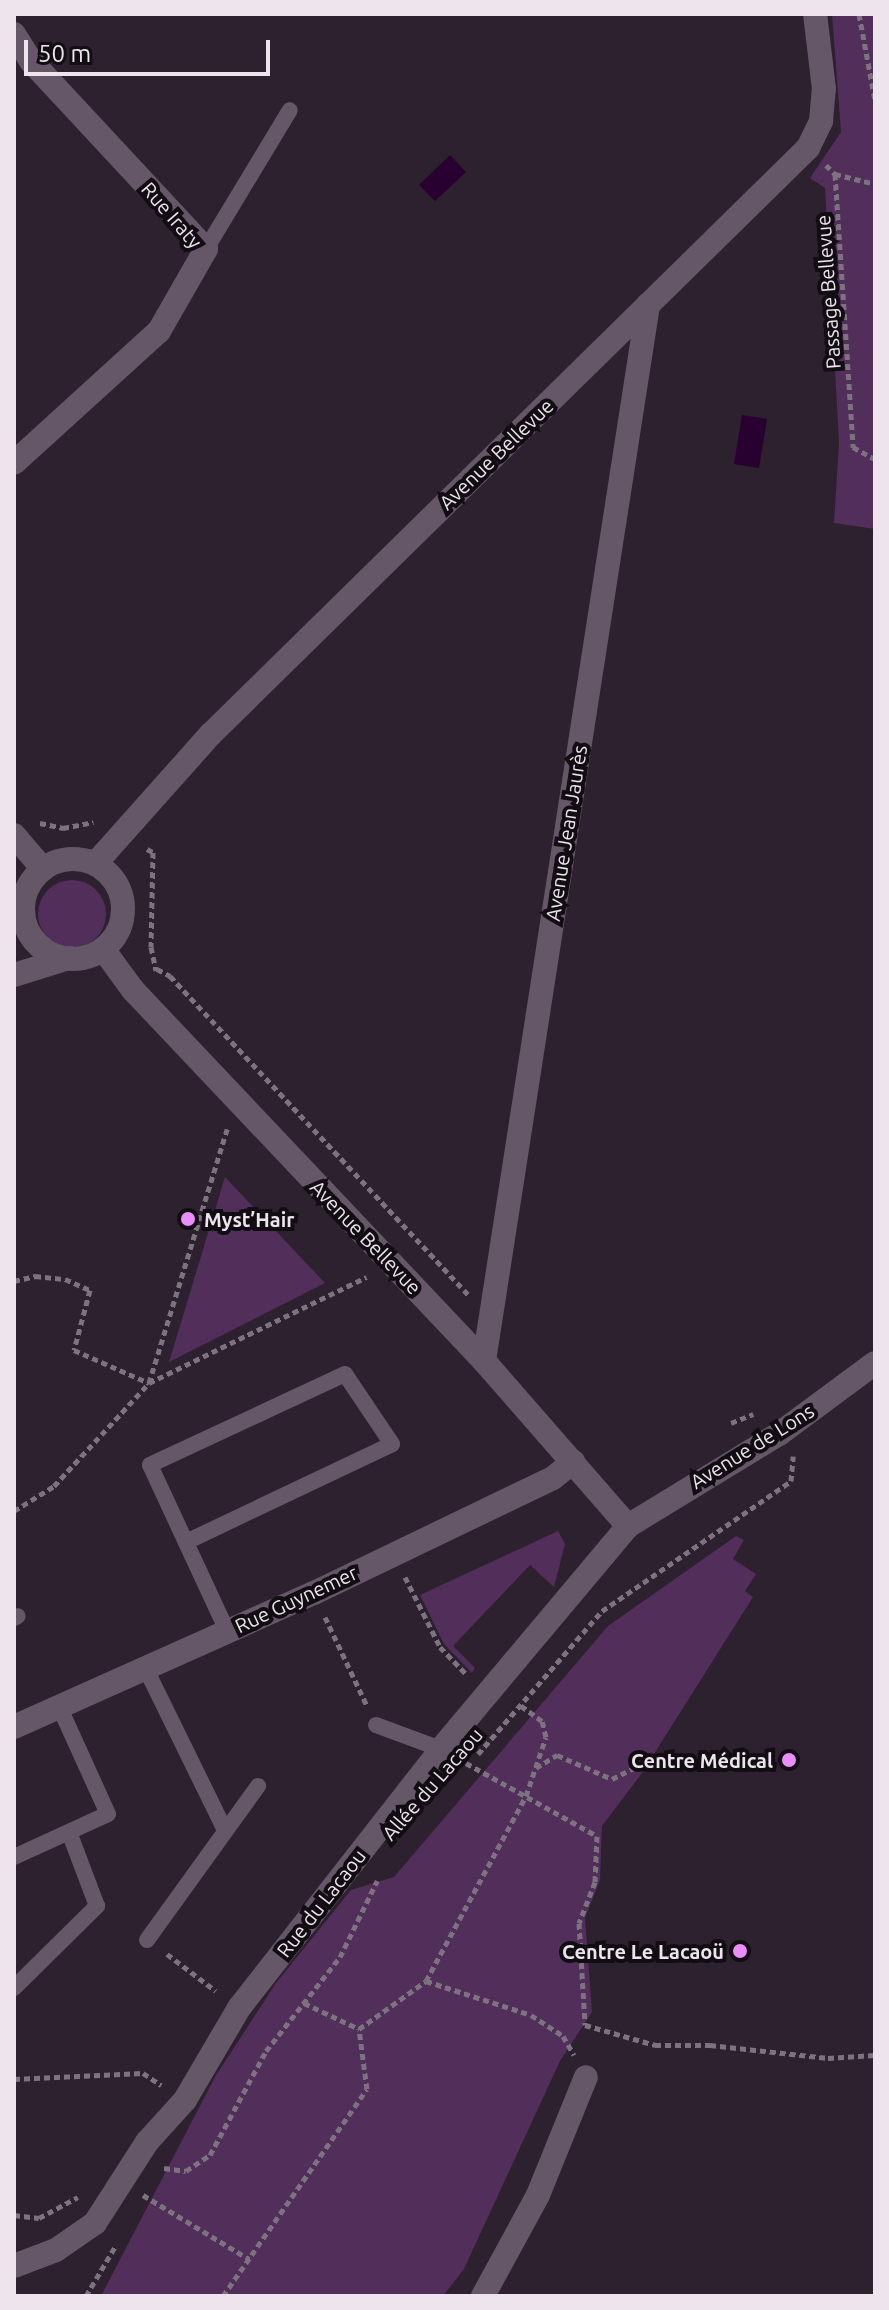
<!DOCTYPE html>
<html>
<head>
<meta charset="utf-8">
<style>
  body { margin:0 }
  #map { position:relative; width:889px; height:2310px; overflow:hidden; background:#2d202f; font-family:Ubuntu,sans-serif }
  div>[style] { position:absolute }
  .green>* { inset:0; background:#522e5a }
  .round { border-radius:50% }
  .water>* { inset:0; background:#280130 }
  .path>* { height:5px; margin-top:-2.5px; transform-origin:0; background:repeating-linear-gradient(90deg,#7d727f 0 6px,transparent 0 10px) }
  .lane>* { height:16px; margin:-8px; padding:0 8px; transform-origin:8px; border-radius:8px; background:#655768 }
  .street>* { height:24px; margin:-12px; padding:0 12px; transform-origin:12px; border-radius:12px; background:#655768 }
  .street>.ring { margin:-12px; padding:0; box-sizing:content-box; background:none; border:24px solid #655768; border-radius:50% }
  .dots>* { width:22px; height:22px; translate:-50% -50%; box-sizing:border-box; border:4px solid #120c13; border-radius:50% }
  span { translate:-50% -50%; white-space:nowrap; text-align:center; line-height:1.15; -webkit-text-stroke:8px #120c13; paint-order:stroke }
  .street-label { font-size:20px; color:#ede4ee }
  .poi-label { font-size:20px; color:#ede4ee; font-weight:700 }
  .left { translate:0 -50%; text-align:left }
  .right { translate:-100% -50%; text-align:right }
  .frame { position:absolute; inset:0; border:16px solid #ede4ee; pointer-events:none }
  .scale { position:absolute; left:24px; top:40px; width:246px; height:36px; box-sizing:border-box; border:4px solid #ede4ee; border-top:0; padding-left:10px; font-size:24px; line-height:28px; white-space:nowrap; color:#ede4ee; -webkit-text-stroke:6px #120c13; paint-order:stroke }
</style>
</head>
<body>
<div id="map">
  <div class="green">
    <div style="clip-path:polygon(832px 14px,875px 14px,875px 529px,834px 523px,839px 443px,825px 188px,810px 178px,841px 132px)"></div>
    <div class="round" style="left:38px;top:880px;width:68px;height:68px"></div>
    <div style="clip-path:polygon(225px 1177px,325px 1283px,169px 1362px)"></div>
    <div style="clip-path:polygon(558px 1531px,565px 1544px,554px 1587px,530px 1565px,453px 1646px,475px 1668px,472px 1673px,444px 1644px,420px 1595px)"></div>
    <div style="clip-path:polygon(736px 1536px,744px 1540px,733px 1559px,756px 1574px,745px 1591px,753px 1597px,642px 1773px,602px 1826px,600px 1880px,585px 1918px,592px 2012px,560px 2061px,464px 2269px,443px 2296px,101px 2296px,215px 2077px,276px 1983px,351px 1890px,394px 1877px,608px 1626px)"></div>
  </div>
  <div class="water">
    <div style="clip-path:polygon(450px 155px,466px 172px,435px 201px,419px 185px)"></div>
    <div style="clip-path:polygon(742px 415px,767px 419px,759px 468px,734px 464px)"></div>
  </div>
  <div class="path">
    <div style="left:859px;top:14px;width:87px;rotate:79.5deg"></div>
    <div style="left:826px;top:165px;width:13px;rotate:45deg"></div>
    <div style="left:835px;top:174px;width:274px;rotate:86.2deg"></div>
    <div style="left:853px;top:447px;width:25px;rotate:29deg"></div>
    <div style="left:835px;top:174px;width:41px;rotate:14deg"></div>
    <div style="left:40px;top:823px;width:24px;rotate:12deg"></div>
    <div style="left:63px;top:828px;width:31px;rotate:-11deg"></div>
    <div style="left:147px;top:849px;width:7px;rotate:27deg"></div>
    <div style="left:153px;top:852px;width:95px;rotate:91.2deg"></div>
    <div style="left:151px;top:947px;width:24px;rotate:78deg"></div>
    <div style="left:157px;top:969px;width:15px;rotate:28deg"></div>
    <div style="left:170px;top:976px;width:437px;rotate:46.9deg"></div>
    <div style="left:14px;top:1281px;width:22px;rotate:-13deg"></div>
    <div style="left:35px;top:1276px;width:30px;rotate:6deg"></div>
    <div style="left:65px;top:1279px;width:27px;rotate:24deg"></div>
    <div style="left:90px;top:1290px;width:62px;rotate:104.9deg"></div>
    <div style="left:74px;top:1350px;width:82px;rotate:23.7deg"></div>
    <div style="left:149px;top:1383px;width:242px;rotate:-26deg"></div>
    <div style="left:731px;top:1423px;width:24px;rotate:-22deg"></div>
    <div style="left:14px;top:1511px;width:47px;rotate:-32deg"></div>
    <div style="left:54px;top:1486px;width:140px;rotate:-47.3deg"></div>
    <div style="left:149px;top:1383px;width:266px;rotate:-72.9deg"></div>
    <div style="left:405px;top:1577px;width:78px;rotate:63.4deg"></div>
    <div style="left:440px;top:1647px;width:39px;rotate:46deg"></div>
    <div style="left:325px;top:1617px;width:98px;rotate:64.7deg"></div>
    <div style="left:478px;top:1754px;width:189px;rotate:-49.1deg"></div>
    <div style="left:602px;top:1611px;width:229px;rotate:-34.5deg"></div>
    <div style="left:791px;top:1481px;width:25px;rotate:-85deg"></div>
    <div style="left:466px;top:1763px;width:150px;rotate:29.1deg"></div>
    <div style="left:597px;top:1836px;width:46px;rotate:92.5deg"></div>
    <div style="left:595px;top:1882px;width:44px;rotate:111.3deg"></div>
    <div style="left:579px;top:1923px;width:102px;rotate:86.6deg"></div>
    <div style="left:585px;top:2025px;width:73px;rotate:15.9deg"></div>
    <div style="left:655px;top:2045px;width:55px"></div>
    <div style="left:710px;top:2045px;width:119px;rotate:6.3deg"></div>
    <div style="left:828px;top:2058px;width:47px;rotate:-3.7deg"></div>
    <div style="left:536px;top:1768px;width:25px;rotate:-32deg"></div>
    <div style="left:557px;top:1755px;width:60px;rotate:23.6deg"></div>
    <div style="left:612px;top:1779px;width:25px;rotate:-27deg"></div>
    <div style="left:167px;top:1954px;width:61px;rotate:37.1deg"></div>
    <div style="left:426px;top:1981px;width:110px;rotate:17.9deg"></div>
    <div style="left:531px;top:2015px;width:38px;rotate:33deg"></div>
    <div style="left:563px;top:2036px;width:22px;rotate:60deg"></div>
    <div style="left:304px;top:2003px;width:61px;rotate:25.3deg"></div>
    <div style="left:14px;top:2079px;width:129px;rotate:-2.7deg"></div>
    <div style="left:143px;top:2073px;width:22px;rotate:34deg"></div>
    <div style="left:164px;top:2168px;width:22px;rotate:8deg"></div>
    <div style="left:186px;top:2171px;width:29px;rotate:-34deg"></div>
    <div style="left:210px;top:2155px;width:118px;rotate:-61.7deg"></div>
    <div style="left:266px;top:2051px;width:120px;rotate:-51.8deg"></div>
    <div style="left:340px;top:1957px;width:85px;rotate:-64deg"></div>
    <div style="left:143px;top:2195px;width:124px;rotate:31.1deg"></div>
    <div style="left:14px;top:2215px;width:25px;rotate:7deg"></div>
    <div style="left:39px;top:2218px;width:44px;rotate:-28.3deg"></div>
    <div style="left:86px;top:2296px;width:59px;rotate:-59.5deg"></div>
    <div style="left:223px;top:2296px;width:252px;rotate:-55.2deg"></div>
    <div style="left:367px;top:2089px;width:61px;rotate:-97.6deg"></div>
    <div style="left:359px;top:2029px;width:82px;rotate:-35.6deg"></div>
    <div style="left:426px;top:1981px;width:210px;rotate:-61.6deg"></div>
    <div style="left:526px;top:1796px;width:62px;rotate:-71.3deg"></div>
    <div style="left:546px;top:1737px;width:16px;rotate:-104deg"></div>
    <div style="left:542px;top:1721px;width:27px;rotate:-144deg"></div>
  </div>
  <div class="lane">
    <div style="left:206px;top:249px;width:162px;rotate:-58.9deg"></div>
    <div style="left:186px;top:1542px;width:228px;rotate:-25.4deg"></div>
    <div style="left:392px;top:1444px;width:84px;rotate:-123.9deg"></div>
    <div style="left:345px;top:1374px;width:215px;rotate:155deg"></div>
    <div style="left:150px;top:1465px;width:183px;rotate:65.1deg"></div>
    <div style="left:14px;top:1618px;width:4px;rotate:-27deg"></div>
    <div style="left:145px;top:1667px;width:182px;rotate:63.9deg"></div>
    <div style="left:376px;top:1725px;width:69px;rotate:20.3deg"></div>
    <div style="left:14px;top:1857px;width:103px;rotate:-24.6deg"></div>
    <div style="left:108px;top:1814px;width:119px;rotate:-114.4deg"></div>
    <div style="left:147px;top:1940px;width:190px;rotate:-54.2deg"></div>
    <div style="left:14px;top:1988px;width:117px;rotate:-44.7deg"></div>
    <div style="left:97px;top:1906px;width:79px;rotate:-110.7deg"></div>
  </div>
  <div class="street">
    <div style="left:14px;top:34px;width:32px;rotate:58deg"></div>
    <div style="left:31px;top:61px;width:257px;rotate:47.1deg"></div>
    <div style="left:206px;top:249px;width:95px;rotate:119.8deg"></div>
    <div style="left:159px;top:331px;width:196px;rotate:137.7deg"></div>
    <div style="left:14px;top:835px;width:45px;rotate:49.5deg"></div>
    <div class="ring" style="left:23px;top:859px;width:76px;height:76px"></div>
    <div style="left:95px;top:864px;width:174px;rotate:-48.3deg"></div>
    <div style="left:211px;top:734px;width:837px;rotate:-44.47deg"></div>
    <div style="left:808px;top:148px;width:30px;rotate:-64deg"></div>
    <div style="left:821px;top:121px;width:32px;rotate:-85deg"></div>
    <div style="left:824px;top:89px;width:76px;rotate:-96.8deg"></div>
    <div style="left:103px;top:949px;width:51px;rotate:53.8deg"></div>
    <div style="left:133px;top:990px;width:511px;rotate:46.59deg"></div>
    <div style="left:484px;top:1361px;width:219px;rotate:48.9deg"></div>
    <div style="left:14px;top:975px;width:58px;rotate:-17.2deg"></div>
    <div style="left:484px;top:1361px;width:1069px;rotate:-81.17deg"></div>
    <div style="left:14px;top:1727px;width:329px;rotate:-24.1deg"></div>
    <div style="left:314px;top:1593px;width:265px;rotate:-25.7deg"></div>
    <div style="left:553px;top:1478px;width:26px;rotate:-39deg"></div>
    <div style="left:14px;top:2266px;width:45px;rotate:-20.9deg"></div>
    <div style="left:56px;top:2250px;width:47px;rotate:-34.7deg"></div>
    <div style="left:95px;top:2223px;width:96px;rotate:-57.3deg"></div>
    <div style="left:147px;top:2142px;width:57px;rotate:-47.9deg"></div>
    <div style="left:185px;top:2100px;width:107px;rotate:-59.6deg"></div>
    <div style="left:239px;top:2008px;width:328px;rotate:-52deg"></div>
    <div style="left:441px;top:1749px;width:291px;rotate:-50deg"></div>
    <div style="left:628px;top:1526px;width:177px;rotate:-31.4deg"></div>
    <div style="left:779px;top:1434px;width:119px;rotate:-36.5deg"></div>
    <div style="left:483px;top:2296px;width:115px;rotate:-61.4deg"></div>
    <div style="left:538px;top:2195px;width:127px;rotate:-67.9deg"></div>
  </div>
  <div class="dots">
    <div style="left:188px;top:1219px;background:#e98dfd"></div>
    <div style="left:789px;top:1760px;background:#e98dfd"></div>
    <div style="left:740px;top:1951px;background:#e98dfd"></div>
  </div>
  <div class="street-label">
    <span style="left:172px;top:215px;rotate:49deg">Rue Iraty</span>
    <span style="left:828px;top:292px;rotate:-94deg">Passage Bellevue</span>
    <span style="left:496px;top:454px;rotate:-44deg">Avenue Bellevue</span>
    <span style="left:566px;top:833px;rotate:-81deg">Avenue Jean Jaurès</span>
    <span style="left:366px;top:1237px;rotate:46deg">Avenue Bellevue</span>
    <span style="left:752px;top:1446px;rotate:-32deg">Avenue de Lons</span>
    <span style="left:296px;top:1599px;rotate:-25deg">Rue Guynemer</span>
    <span style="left:432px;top:1784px;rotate:-49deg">Allée du Lacaou</span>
    <span style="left:321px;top:1903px;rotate:-52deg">Rue du Lacaou</span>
  </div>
  <div class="poi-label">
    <span class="left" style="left:204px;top:1219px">Myst’Hair</span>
    <span class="right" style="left:773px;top:1760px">Centre Médical</span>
    <span class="right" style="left:724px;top:1951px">Centre Le Lacaoü</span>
  </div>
  <div class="frame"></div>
  <div class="scale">50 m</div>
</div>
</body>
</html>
